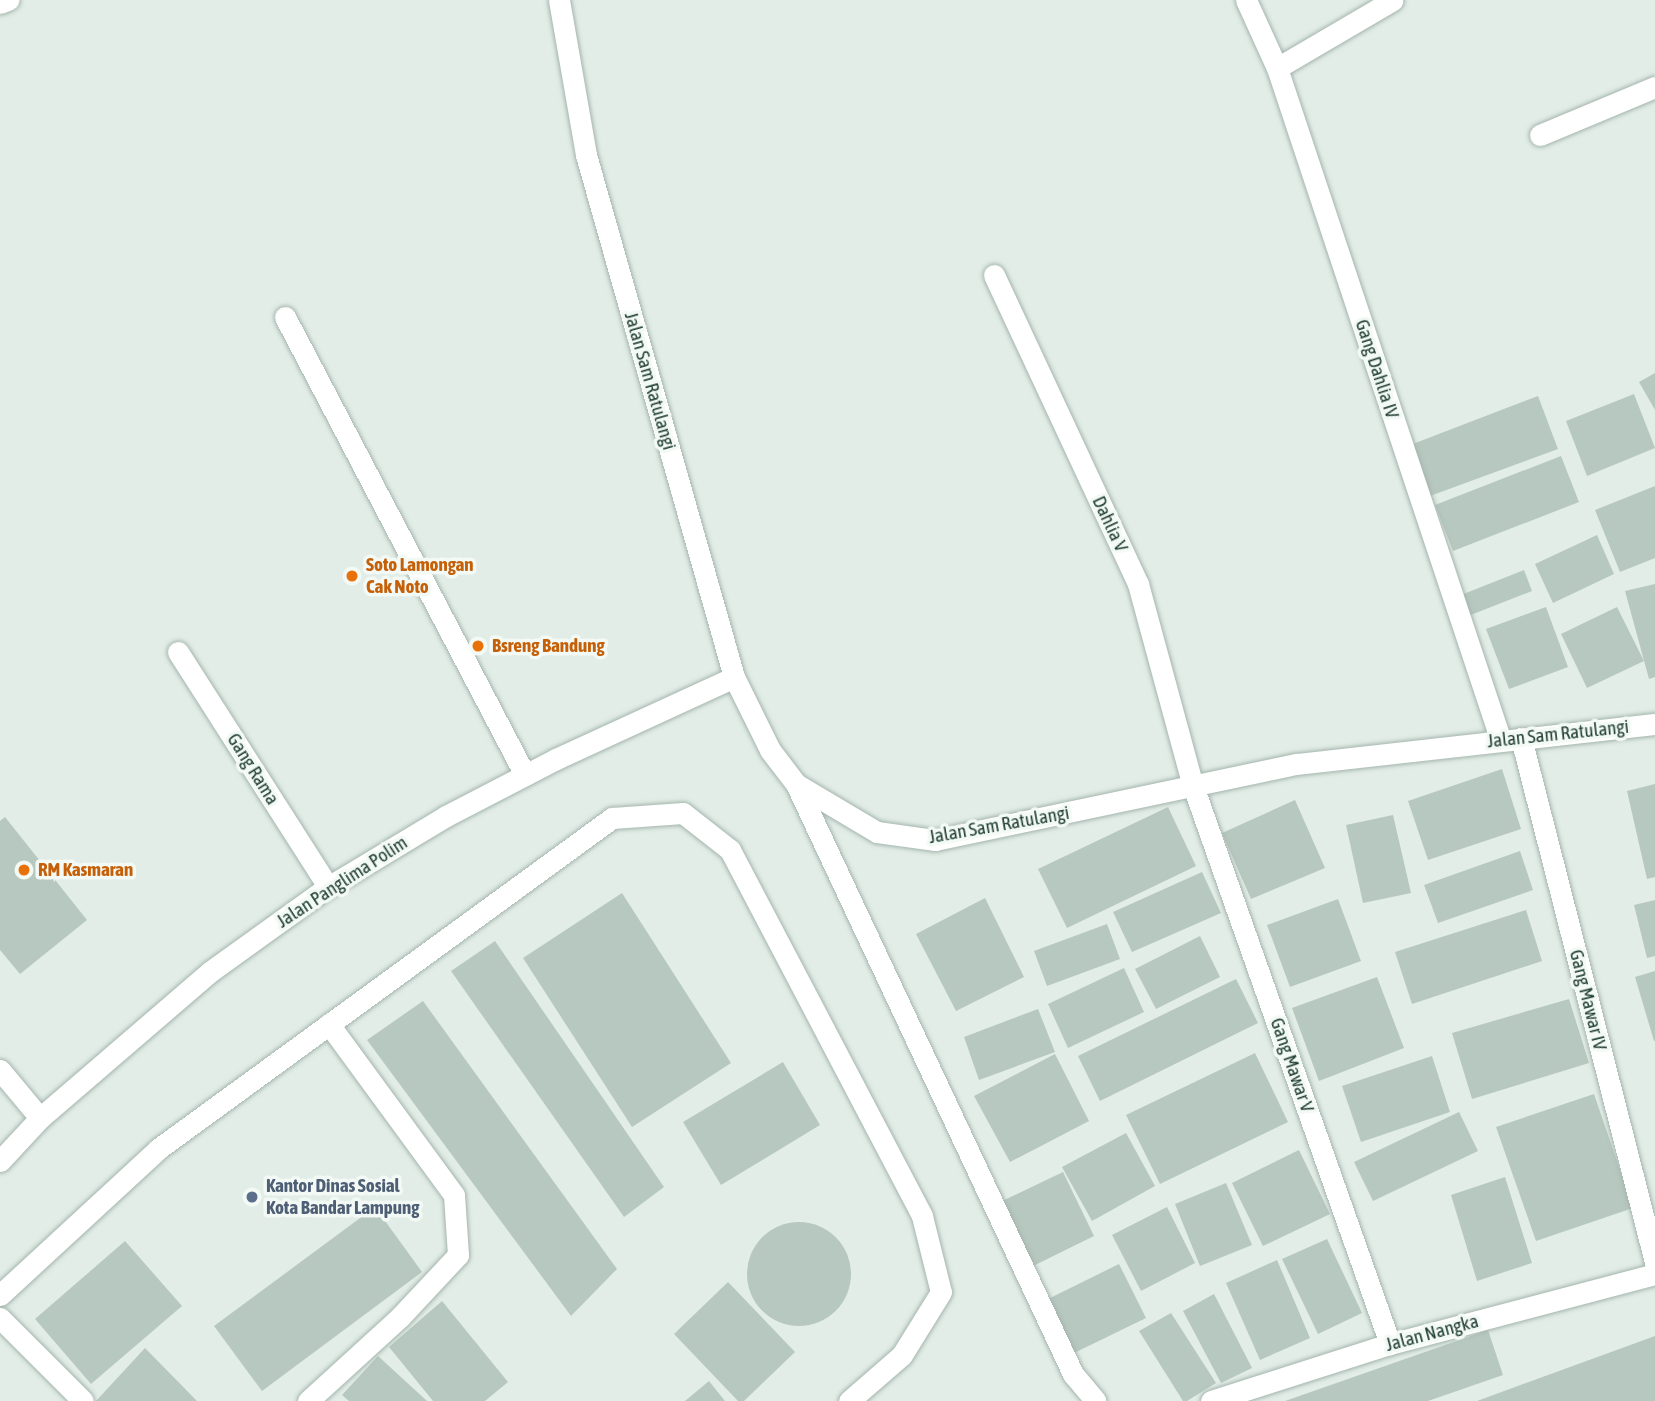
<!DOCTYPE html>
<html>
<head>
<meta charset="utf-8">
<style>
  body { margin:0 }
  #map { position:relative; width:1655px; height:1401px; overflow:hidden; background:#e2ede7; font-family:"Asap Condensed",sans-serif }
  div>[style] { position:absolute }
  .building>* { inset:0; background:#b7c8c0 }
  .round { border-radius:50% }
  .roads { filter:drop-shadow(0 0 2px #a4b5ae) drop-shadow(0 0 2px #a4b5ae) }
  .minor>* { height:21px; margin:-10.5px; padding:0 10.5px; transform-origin:10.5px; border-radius:10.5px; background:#fff }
  .dots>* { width:19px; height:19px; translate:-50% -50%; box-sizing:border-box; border:4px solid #f3f9f5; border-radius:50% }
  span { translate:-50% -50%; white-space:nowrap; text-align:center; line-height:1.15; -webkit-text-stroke:7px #f3f9f5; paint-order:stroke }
  .street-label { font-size:19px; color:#213f35 }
  .food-label { font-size:19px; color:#c56008; font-weight:700 }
  .left { translate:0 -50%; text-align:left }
  .service-label { font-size:19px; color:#4e5e75; font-weight:700 }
</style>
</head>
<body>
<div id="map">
  <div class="building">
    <div style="clip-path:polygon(1655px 373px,1655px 410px,1639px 382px)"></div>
    <div style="clip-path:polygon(1634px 394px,1655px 448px,1587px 476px,1566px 421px)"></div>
    <div style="clip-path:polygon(1538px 396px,1558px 449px,1430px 496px,1410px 445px)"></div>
    <div style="clip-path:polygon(1561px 456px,1579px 502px,1453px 551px,1435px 505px)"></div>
    <div style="clip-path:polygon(1655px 486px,1655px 558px,1620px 572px,1595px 510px)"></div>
    <div style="clip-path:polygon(1597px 535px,1614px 574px,1553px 603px,1535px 564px)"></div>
    <div style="clip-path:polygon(1524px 570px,1532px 591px,1463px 618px,1456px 597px)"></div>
    <div style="clip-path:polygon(1655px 584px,1655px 677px,1649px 679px,1625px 591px)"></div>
    <div style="clip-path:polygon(1546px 607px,1568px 667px,1509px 689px,1486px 629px)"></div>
    <div style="clip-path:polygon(1617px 607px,1644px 661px,1587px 688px,1561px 634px)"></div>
    <div style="clip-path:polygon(1502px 769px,1521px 829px,1428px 860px,1408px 801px)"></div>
    <div style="clip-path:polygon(1655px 784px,1655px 877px,1647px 879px,1627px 791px)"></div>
    <div style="clip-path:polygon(1295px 800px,1325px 868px,1251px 899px,1222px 833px)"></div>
    <div style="clip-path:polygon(1168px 807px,1196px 866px,1067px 928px,1038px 869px)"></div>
    <div style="clip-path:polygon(1393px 815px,1411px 893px,1363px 903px,1346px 825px)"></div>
    <div style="clip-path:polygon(5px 817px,87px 920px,20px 974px,0 950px,0 821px)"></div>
    <div style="clip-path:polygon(1520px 851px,1533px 890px,1438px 923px,1424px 885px)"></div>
    <div style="clip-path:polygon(1202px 872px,1221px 913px,1132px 952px,1113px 912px)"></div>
    <div style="clip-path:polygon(622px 893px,731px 1063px,632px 1127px,523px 958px)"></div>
    <div style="clip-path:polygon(985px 898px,1024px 977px,956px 1011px,916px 934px)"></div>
    <div style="clip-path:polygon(1338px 899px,1361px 961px,1290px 987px,1267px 925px)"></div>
    <div style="clip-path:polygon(1655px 900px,1655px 956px,1647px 958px,1634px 905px)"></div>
    <div style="clip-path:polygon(1526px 910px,1542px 961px,1412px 1004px,1395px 952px)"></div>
    <div style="clip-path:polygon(1107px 924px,1120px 959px,1047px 986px,1034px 951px)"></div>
    <div style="clip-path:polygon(1200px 936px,1220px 977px,1156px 1009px,1135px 969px)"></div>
    <div style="clip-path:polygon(495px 941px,664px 1187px,624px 1217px,451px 971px)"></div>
    <div style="clip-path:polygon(1124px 968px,1144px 1012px,1068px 1048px,1048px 1004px)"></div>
    <div style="clip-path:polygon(1655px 971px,1655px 1041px,1654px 1041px,1635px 977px)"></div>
    <div style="clip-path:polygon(1377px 977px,1404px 1048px,1319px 1081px,1292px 1008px)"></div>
    <div style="clip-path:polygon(1236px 979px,1258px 1023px,1100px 1101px,1078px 1056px)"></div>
    <div style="clip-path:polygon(1569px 999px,1589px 1063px,1472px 1099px,1452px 1033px)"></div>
    <div style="clip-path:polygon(423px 1001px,617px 1269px,571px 1316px,367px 1040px)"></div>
    <div style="clip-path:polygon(1038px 1009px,1055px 1052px,979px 1080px,964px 1037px)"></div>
    <div style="clip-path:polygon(1255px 1053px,1288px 1122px,1160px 1184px,1126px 1115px)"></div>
    <div style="clip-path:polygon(1055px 1054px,1089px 1121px,1010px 1162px,974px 1096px)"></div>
    <div style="clip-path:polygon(1432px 1056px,1450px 1112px,1361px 1142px,1342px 1086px)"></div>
    <div style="clip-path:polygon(783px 1062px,820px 1125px,721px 1185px,683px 1122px)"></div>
    <div style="clip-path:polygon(1594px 1094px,1633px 1208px,1536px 1241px,1496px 1127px)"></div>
    <div style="clip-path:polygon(1459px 1112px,1478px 1151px,1373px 1201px,1354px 1162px)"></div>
    <div style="clip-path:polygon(1126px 1133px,1155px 1186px,1092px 1221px,1062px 1167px)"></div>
    <div style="clip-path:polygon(1299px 1150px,1330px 1214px,1263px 1246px,1232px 1183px)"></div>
    <div style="clip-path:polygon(1063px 1172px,1094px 1236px,1031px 1267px,1000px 1202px)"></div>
    <div style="clip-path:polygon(1505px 1177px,1532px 1263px,1477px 1281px,1451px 1195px)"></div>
    <div style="clip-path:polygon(1226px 1183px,1252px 1245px,1200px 1266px,1175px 1204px)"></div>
    <div style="clip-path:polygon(375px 1207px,422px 1272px,262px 1391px,214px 1326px)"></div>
    <div style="clip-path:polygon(1167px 1207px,1195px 1263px,1141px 1291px,1112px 1235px)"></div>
    <div class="round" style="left:747px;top:1222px;width:104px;height:104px"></div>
    <div style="clip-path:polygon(1327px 1239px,1362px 1313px,1318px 1334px,1282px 1259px)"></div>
    <div style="clip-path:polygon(125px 1241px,182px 1306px,91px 1384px,35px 1319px)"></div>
    <div style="clip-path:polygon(1277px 1260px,1310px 1338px,1260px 1360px,1226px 1283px)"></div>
    <div style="clip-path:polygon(1119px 1264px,1146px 1318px,1070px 1355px,1044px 1301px)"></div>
    <div style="clip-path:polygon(728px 1282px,795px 1352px,744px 1401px,738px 1401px,674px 1334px)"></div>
    <div style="clip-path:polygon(1214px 1294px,1252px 1368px,1221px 1383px,1183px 1311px)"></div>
    <div style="clip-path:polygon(442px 1301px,508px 1382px,485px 1401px,433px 1401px,389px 1347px)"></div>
    <div style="clip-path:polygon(1171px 1313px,1216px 1383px,1187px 1401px,1183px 1401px,1139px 1331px)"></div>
    <div style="clip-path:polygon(1488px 1330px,1503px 1375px,1428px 1401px,1285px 1401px)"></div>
    <div style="clip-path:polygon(1655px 1336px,1655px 1401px,1477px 1401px)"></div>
    <div style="clip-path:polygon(145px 1348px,197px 1401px,96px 1401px)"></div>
    <div style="clip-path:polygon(378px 1356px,427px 1401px,349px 1401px,342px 1395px)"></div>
    <div style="clip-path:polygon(709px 1381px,725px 1401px,685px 1401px)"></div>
  </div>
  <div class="roads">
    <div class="minor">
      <div style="left:559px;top:0;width:157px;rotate:80.1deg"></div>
      <div style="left:586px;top:155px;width:543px;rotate:74.17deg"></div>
      <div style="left:734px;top:677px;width:81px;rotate:63.7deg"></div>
      <div style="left:770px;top:750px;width:43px;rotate:52.6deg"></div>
      <div style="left:796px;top:784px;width:94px;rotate:30.7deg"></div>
      <div style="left:877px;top:832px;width:59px;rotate:7.9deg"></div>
      <div style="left:935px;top:840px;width:370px;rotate:-11.9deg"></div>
      <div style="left:1297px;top:764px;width:360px;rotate:-6.4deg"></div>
      <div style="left:1246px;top:0;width:75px;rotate:65.5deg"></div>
      <div style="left:1277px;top:68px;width:709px;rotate:71.59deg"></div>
      <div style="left:0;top:3px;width:9px;rotate:-21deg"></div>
      <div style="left:1277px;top:68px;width:134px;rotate:-30.4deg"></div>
      <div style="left:1540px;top:135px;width:125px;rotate:-22.7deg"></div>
      <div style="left:994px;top:275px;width:341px;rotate:65deg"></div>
      <div style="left:1138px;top:584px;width:209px;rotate:74.8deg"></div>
      <div style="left:1193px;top:786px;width:592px;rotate:70.55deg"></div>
      <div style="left:285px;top:317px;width:517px;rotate:62.34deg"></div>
      <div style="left:178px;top:652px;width:279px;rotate:57.4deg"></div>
      <div style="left:1521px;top:738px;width:541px;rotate:75.66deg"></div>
      <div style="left:796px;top:784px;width:652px;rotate:64.85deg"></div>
      <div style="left:1073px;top:1374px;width:35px;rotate:50deg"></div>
      <div style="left:0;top:1070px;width:62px;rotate:50.2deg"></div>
      <div style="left:0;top:1161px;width:59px;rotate:-47.1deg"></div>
      <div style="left:40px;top:1118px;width:225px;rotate:-40.7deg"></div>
      <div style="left:211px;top:971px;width:144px;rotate:-35.7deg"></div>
      <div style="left:328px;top:887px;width:138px;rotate:-31deg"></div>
      <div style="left:446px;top:816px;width:124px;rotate:-27.4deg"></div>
      <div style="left:556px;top:759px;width:196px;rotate:-24.7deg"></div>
      <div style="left:0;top:1295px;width:215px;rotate:-42.7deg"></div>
      <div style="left:158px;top:1149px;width:562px;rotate:-36.09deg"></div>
      <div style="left:612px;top:818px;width:71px;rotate:-4deg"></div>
      <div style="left:683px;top:813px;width:60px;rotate:38.2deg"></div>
      <div style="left:730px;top:850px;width:413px;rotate:62.3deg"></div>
      <div style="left:922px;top:1216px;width:78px;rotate:76deg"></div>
      <div style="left:941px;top:1292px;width:74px;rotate:121.8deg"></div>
      <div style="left:902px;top:1355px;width:70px;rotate:139deg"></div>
      <div style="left:0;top:1318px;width:117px;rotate:45deg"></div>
      <div style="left:308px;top:1401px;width:125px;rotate:-42.4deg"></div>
      <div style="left:400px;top:1317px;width:85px;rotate:-46.9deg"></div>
      <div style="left:458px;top:1255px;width:60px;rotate:-93.8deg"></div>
      <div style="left:454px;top:1195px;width:212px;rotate:-126.2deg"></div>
      <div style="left:1211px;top:1401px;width:188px;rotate:-17.7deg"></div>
      <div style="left:1390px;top:1344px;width:274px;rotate:-14.8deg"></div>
    </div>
  </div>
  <div class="dots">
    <div style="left:352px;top:576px;background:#e8710a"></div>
    <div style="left:478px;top:646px;background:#e8710a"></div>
    <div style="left:24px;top:870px;background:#e8710a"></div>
    <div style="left:252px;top:1197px;background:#5c6f8a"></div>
  </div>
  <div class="street-label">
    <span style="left:1377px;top:369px;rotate:72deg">Gang Dahlia IV</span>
    <span style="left:650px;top:381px;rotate:74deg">Jalan Sam Ratulangi</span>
    <span style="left:1110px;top:524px;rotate:65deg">Dahlia V</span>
    <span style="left:1558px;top:734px;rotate:-6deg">Jalan Sam Ratulangi</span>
    <span style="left:253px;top:769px;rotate:58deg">Gang Rama</span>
    <span style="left:999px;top:825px;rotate:-10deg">Jalan Sam Ratulangi</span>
    <span style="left:342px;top:882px;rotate:-33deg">Jalan Panglima Polim</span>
    <span style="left:1588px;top:1000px;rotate:76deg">Gang Mawar IV</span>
    <span style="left:1292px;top:1065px;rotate:71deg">Gang Mawar V</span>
    <span style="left:1432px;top:1333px;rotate:-15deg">Jalan Nangka</span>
  </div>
  <div class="food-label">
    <span class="left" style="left:366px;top:576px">Soto Lamongan<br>Cak Noto</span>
    <span class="left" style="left:492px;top:646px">Bsreng Bandung</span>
    <span class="left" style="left:38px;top:870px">RM Kasmaran</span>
  </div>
  <div class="service-label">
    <span class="left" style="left:266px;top:1197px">Kantor Dinas Sosial<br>Kota Bandar Lampung</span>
  </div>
</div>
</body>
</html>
